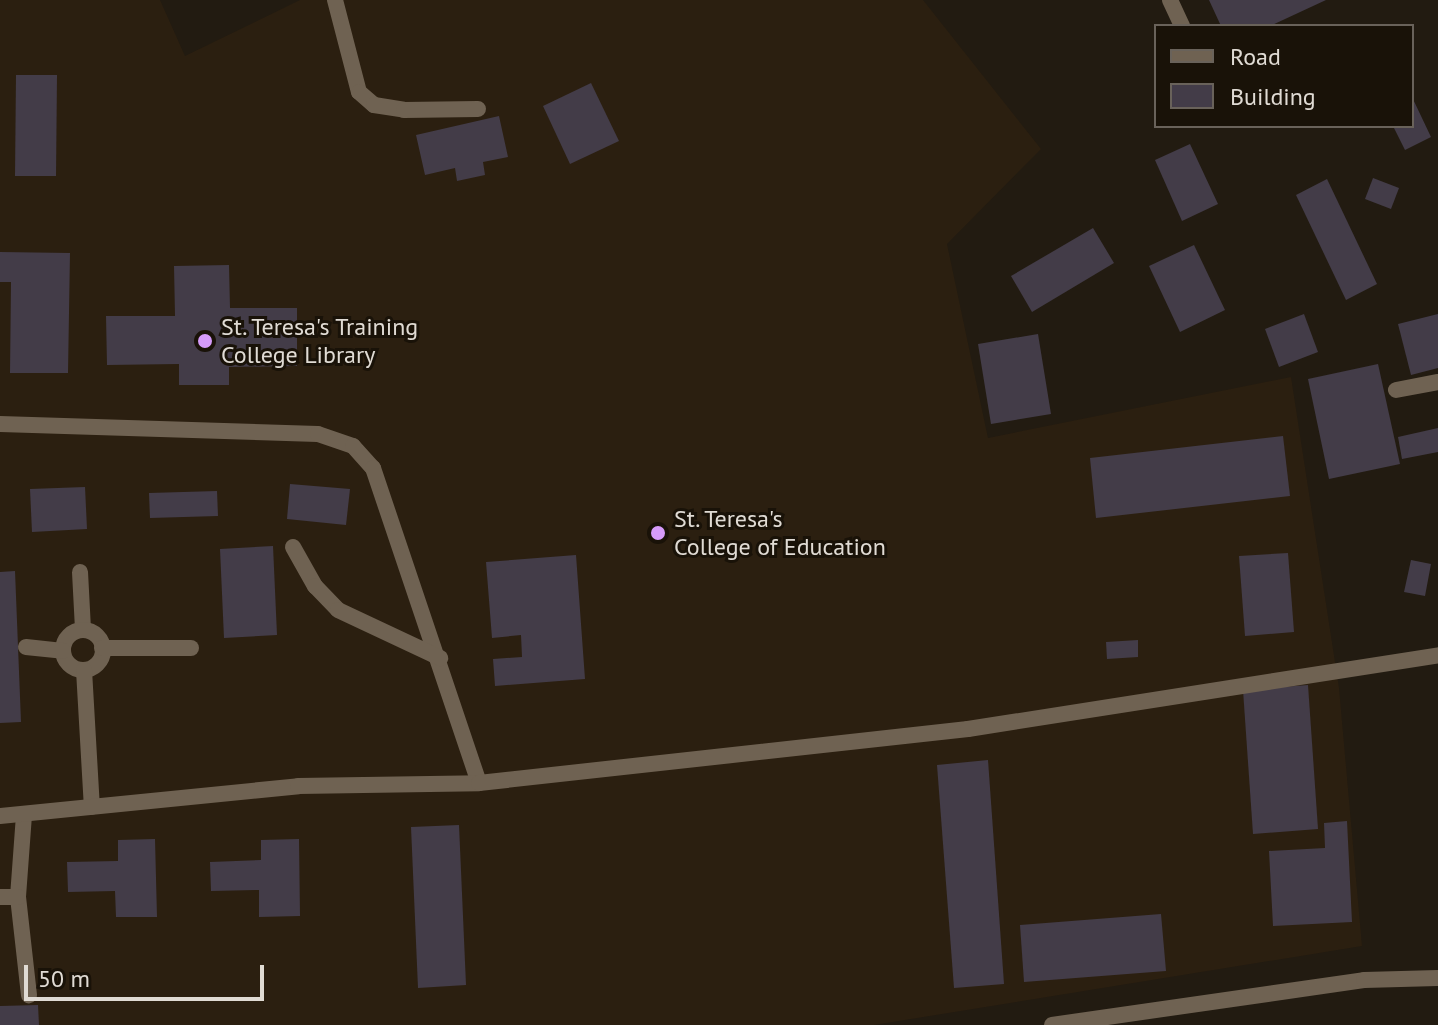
<!DOCTYPE html>
<html>
<head>
<meta charset="utf-8">
<style>
  body { margin:0 }
  #map { position:relative; width:1438px; height:1025px; overflow:hidden; background:#221b11; font-family:"PT Sans",sans-serif }
  div>[style] { position:absolute }
  .built>* { inset:0; background:#2b1f10 }
  .building>* { inset:0; background:#433c48 }
  .service>* { height:16px; margin:-8px; padding:0 8px; transform-origin:8px; border-radius:8px; background:#6f6252 }
  .service>.ring { margin:-8px; padding:0; box-sizing:content-box; background:none; border:16px solid #6f6252; border-radius:50% }
  .minor>* { height:16px; margin:-8px; padding:0 8px; transform-origin:8px; border-radius:8px; background:#6f6252 }
  .dots>* { width:22px; height:22px; translate:-50% -50%; box-sizing:border-box; border:4px solid #191208; border-radius:50% }
  span { translate:-50% -50%; white-space:nowrap; text-align:center; line-height:1.15; -webkit-text-stroke:6px #191208; paint-order:stroke }
  .poi-label { font-size:24px; color:#e0dbd4 }
  .left { translate:0 -50%; text-align:left }
  .legend { position:absolute; left:1154px; top:24px; width:260px; height:104px; box-sizing:border-box; background:#191208; border:2px solid #69625a; margin:0; padding:10px 14px; list-style:none; font-size:24px; color:#e0dbd4 }
  .legend li { display:flex; align-items:center; gap:16px; height:40px }
  .legend b { width:40px; border:2px solid #69625a }
  .scale { position:absolute; left:24px; top:965px; width:240px; height:36px; box-sizing:border-box; border:4px solid #e0dbd4; border-top:0; padding-left:10px; font-size:24px; line-height:28px; white-space:nowrap; color:#e0dbd4; -webkit-text-stroke:6px #191208; paint-order:stroke }
</style>
</head>
<body>
<div id="map">
  <div class="built">
    <div style="clip-path:polygon(0 0,160px 0,185px 56px,300px 0,923px 0,1041px 149px,947px 244px,988px 438px,1291px 377px,1339px 688px,1362px 946px,874px 1025px,0 1025px)"></div>
  </div>
  <div class="building">
    <div style="clip-path:polygon(1209px 0,1326px 0,1270px 26px,1221px 26px)"></div>
    <div style="clip-path:polygon(16px 75px,57px 75px,56px 176px,15px 176px)"></div>
    <div style="clip-path:polygon(591px 83px,619px 141px,570px 164px,543px 106px)"></div>
    <div style="clip-path:polygon(1412px 97px,1431px 137px,1405px 150px,1393px 126px,1412px 126px)"></div>
    <div style="clip-path:polygon(499px 116px,508px 157px,483px 162px,485px 175px,457px 181px,455px 168px,425px 175px,416px 135px)"></div>
    <div style="clip-path:polygon(1190px 144px,1218px 204px,1182px 221px,1155px 160px)"></div>
    <div style="clip-path:polygon(1373px 178px,1399px 188px,1391px 209px,1365px 199px)"></div>
    <div style="clip-path:polygon(1327px 179px,1377px 284px,1346px 300px,1296px 195px)"></div>
    <div style="clip-path:polygon(1093px 228px,1114px 263px,1032px 312px,1011px 276px)"></div>
    <div style="clip-path:polygon(1194px 245px,1225px 310px,1180px 332px,1149px 266px)"></div>
    <div style="clip-path:polygon(0 252px,70px 253px,68px 373px,10px 373px,11px 282px,0 282px)"></div>
    <div style="clip-path:polygon(229px 265px,230px 308px,297px 308px,297px 366px,229px 367px,229px 385px,179px 385px,179px 364px,107px 365px,106px 316px,175px 316px,174px 266px)"></div>
    <div style="clip-path:polygon(1304px 314px,1318px 352px,1279px 367px,1265px 329px)"></div>
    <div style="clip-path:polygon(1438px 314px,1438px 368px,1411px 375px,1398px 324px)"></div>
    <div style="clip-path:polygon(1038px 334px,1051px 414px,991px 424px,978px 344px)"></div>
    <div style="clip-path:polygon(1378px 364px,1400px 464px,1329px 479px,1308px 379px)"></div>
    <div style="clip-path:polygon(1438px 428px,1438px 452px,1402px 459px,1398px 437px)"></div>
    <div style="clip-path:polygon(1283px 436px,1290px 496px,1096px 518px,1090px 458px)"></div>
    <div style="clip-path:polygon(290px 484px,350px 489px,346px 525px,287px 519px)"></div>
    <div style="clip-path:polygon(85px 487px,87px 529px,32px 532px,30px 489px)"></div>
    <div style="clip-path:polygon(217px 491px,218px 516px,150px 518px,149px 493px)"></div>
    <div style="clip-path:polygon(273px 546px,277px 635px,224px 638px,220px 549px)"></div>
    <div style="clip-path:polygon(1288px 553px,1294px 632px,1245px 636px,1239px 556px)"></div>
    <div style="clip-path:polygon(576px 555px,585px 679px,495px 686px,493px 659px,522px 657px,521px 635px,492px 638px,486px 562px)"></div>
    <div style="clip-path:polygon(1411px 560px,1431px 564px,1425px 596px,1404px 592px)"></div>
    <div style="clip-path:polygon(15px 571px,21px 722px,0 723px,0 572px)"></div>
    <div style="clip-path:polygon(1138px 640px,1138px 657px,1107px 659px,1106px 642px)"></div>
    <div style="clip-path:polygon(1308px 685px,1318px 829px,1253px 834px,1243px 690px)"></div>
    <div style="clip-path:polygon(988px 760px,1004px 984px,954px 988px,937px 765px)"></div>
    <div style="clip-path:polygon(1347px 821px,1352px 922px,1273px 926px,1269px 851px,1325px 848px,1324px 823px)"></div>
    <div style="clip-path:polygon(459px 825px,466px 985px,418px 988px,411px 827px)"></div>
    <div style="clip-path:polygon(155px 839px,157px 917px,116px 917px,115px 891px,68px 892px,67px 862px,118px 861px,118px 840px)"></div>
    <div style="clip-path:polygon(299px 839px,300px 916px,259px 917px,259px 890px,211px 891px,210px 862px,261px 860px,261px 840px)"></div>
    <div style="clip-path:polygon(1161px 914px,1166px 971px,1024px 982px,1020px 925px)"></div>
    <div style="clip-path:polygon(38px 1005px,39px 1025px,0 1025px,0 1006px)"></div>
  </div>
  <div class="service">
    <div style="left:1396px;top:390px;width:43px;rotate:-10.8deg"></div>
    <div style="left:0;top:424px;width:318px;rotate:1.8deg"></div>
    <div style="left:318px;top:434px;width:37px;rotate:19deg"></div>
    <div style="left:353px;top:446px;width:30px;rotate:48deg"></div>
    <div style="left:373px;top:468px;width:332px;rotate:71.4deg"></div>
    <div style="left:293px;top:547px;width:45px;rotate:60.6deg"></div>
    <div style="left:315px;top:586px;width:33px;rotate:46deg"></div>
    <div style="left:338px;top:610px;width:113px;rotate:25.2deg"></div>
    <div style="left:80px;top:572px;width:58px;rotate:87deg"></div>
    <div class="ring" style="left:63px;top:630px;width:24px;height:24px"></div>
    <div style="left:26px;top:647px;width:37px;rotate:6deg"></div>
    <div style="left:102px;top:648px;width:89px"></div>
    <div style="left:84px;top:670px;width:137px;rotate:86.7deg"></div>
    <div style="left:24px;top:815px;width:82px;rotate:94.2deg"></div>
    <div style="left:18px;top:897px;width:99px;rotate:83.6deg"></div>
    <div style="left:0;top:816px;width:300px;rotate:-5.7deg"></div>
    <div style="left:298px;top:786px;width:181px;rotate:-0.9deg"></div>
    <div style="left:479px;top:783px;width:492px;rotate:-6.3deg"></div>
    <div style="left:968px;top:729px;width:476px;rotate:-8.9deg"></div>
    <div style="left:0;top:897px;width:18px"></div>
  </div>
  <div class="minor">
    <div style="left:335px;top:0;width:95px;rotate:75.4deg"></div>
    <div style="left:359px;top:92px;width:20px;rotate:41deg"></div>
    <div style="left:374px;top:105px;width:30px;rotate:9deg"></div>
    <div style="left:404px;top:110px;width:74px;rotate:-0.8deg"></div>
    <div style="left:1170px;top:0;width:29px;rotate:65deg"></div>
    <div style="left:1052px;top:1025px;width:315px;rotate:-8.2deg"></div>
    <div style="left:1364px;top:980px;width:74px;rotate:-1.5deg"></div>
  </div>
  <div class="dots">
    <div style="left:205px;top:341px;background:#d69bfa"></div>
    <div style="left:658px;top:533px;background:#d69bfa"></div>
  </div>
  <div class="poi-label">
    <span class="left" style="left:221px;top:341px">St. Teresa's Training<br>College Library</span>
    <span class="left" style="left:674px;top:533px">St. Teresa's<br>College of Education</span>
  </div>
  <ul class="legend">
  <li><b style="height:10px;background:#6f6252"></b>Road</li>
  <li><b style="height:22px;background:#433c48"></b>Building</li>
  </ul>
  <div class="scale">50 m</div>
</div>
</body>
</html>
